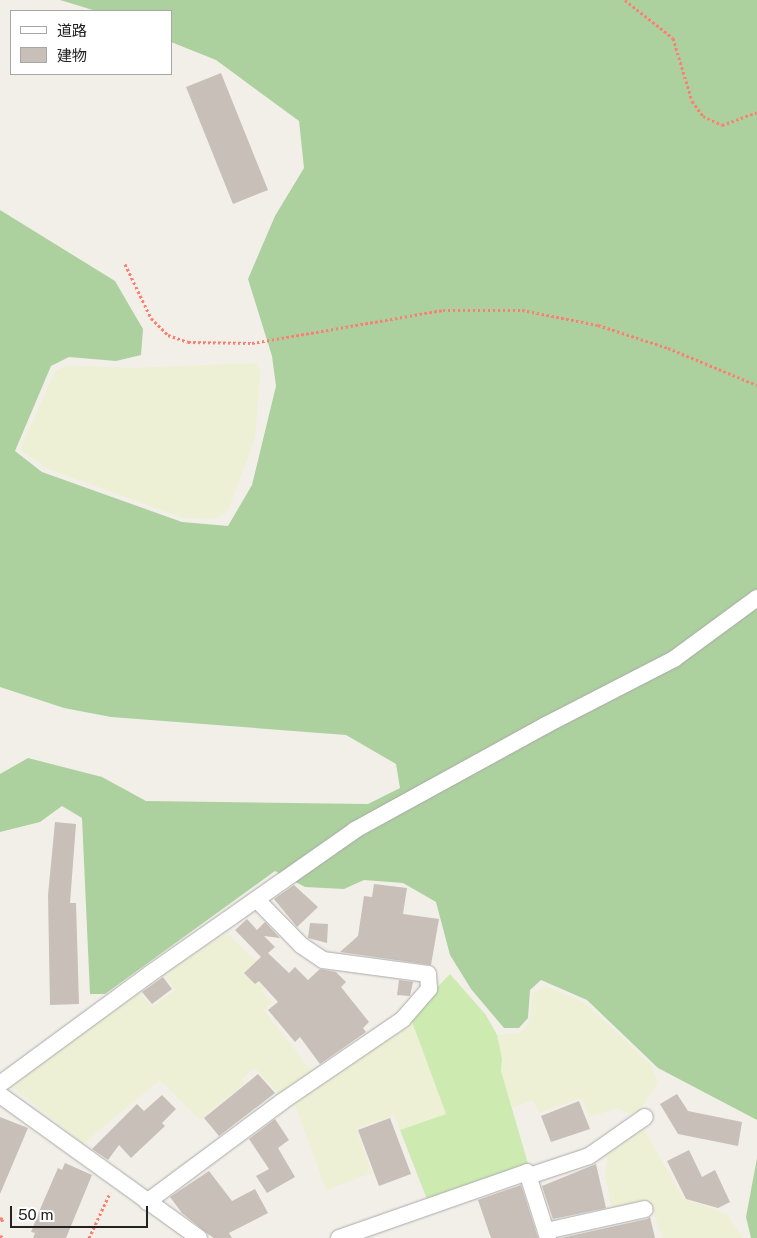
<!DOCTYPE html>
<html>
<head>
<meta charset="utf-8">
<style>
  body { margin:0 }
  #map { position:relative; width:757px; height:1238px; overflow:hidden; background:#f2efe9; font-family:"Public Sans","Noto Sans JP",sans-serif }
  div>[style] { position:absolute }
  .farmland>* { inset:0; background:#eef0d5 }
  .grass>* { inset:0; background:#cdebb0 }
  .forest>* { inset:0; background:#add19e }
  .building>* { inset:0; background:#c7bfb8 }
  .path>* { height:3px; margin-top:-1.5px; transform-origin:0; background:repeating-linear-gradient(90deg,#fa8072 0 2.5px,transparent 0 5px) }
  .roads { filter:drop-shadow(0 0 1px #a9a9a9) drop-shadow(0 0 1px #a9a9a9) }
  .street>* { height:16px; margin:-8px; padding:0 8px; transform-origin:8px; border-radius:8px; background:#fff }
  span { translate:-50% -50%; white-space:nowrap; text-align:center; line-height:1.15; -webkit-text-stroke:4.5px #fff; paint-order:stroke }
  .legend { position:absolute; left:10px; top:10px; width:162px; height:65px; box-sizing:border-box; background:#fff; border:1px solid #a7a7a7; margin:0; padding:6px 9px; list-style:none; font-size:15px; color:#222 }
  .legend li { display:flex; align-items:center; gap:10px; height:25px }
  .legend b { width:25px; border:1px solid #a7a7a7 }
  .scale { position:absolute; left:10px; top:1206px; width:138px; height:22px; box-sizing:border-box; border:2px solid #222; border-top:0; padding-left:6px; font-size:15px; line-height:18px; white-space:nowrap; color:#222; -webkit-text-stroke:4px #fff; paint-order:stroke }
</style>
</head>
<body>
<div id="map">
  <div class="farmland">
    <div style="clip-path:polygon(255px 363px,261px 371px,255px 439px,228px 511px,214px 519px,183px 518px,48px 469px,20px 450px,55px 371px,67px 365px,130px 368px)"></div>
    <div style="clip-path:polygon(227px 933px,275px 979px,261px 991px,272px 1002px,264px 1010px,314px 1074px,281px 1097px,255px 1068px,242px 1079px,245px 1083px,200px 1120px,160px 1080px,83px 1144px,8px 1083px,137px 990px,152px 1007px,175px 990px,162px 973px)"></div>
    <div style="clip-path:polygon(545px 986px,585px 1003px,651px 1065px,658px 1083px,639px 1111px,630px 1114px,618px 1108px,590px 1117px,581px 1098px,539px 1113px,533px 1100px,512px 1108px,501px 1071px,502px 1059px,497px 1035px,519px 1033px,525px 1028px,530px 1019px,533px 993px)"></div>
    <div style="clip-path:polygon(411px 1019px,446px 1114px,400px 1130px,394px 1115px,356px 1129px,372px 1173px,326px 1190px,293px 1100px)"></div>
    <div style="clip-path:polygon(642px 1125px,683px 1198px,727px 1214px,743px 1238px,662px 1238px,652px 1207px,612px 1209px,605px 1176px,609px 1149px)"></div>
  </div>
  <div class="grass">
    <div style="clip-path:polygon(450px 974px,486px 1015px,497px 1035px,502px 1059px,501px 1071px,529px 1167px,428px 1202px,400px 1130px,446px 1114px,411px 1019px,412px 1013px)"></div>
  </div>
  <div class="forest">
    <div style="clip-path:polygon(60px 0,757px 0,757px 1120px,658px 1068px,587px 1000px,541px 980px,530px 990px,528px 1018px,519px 1028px,504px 1028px,471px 989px,450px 955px,436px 902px,403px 883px,364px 880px,344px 889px,305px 887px,275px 871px,105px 994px,90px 994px,82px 818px,62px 806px,40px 822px,0 832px,0 774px,28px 758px,102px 777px,146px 801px,368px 804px,400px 788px,396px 764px,346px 735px,111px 717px,64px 708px,0 687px,0 210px,115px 281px,143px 329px,141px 355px,116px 361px,69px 357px,51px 366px,15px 451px,42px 472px,182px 522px,228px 526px,252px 485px,276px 386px,272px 356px,248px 279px,275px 216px,304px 168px,299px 121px,216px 60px,171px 42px,171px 11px,96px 11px)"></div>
    <div style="clip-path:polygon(757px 1158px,757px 1238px,751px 1238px,746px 1217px)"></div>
  </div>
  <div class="building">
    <div style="clip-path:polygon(221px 73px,268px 190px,233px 204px,186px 87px)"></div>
    <div style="clip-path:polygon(55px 822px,76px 824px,70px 903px,76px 903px,79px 1004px,50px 1005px,48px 895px)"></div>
    <div style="clip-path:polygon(374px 884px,407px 888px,403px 914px,439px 919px,431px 965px,340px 952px,358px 936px,364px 896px,372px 897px)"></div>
    <div style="clip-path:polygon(294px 885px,318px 907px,297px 927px,274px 899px)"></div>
    <div style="clip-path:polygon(247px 919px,257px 930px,265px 922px,280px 938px,264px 936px,275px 947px,268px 953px,289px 973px,295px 967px,308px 980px,320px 969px,336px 972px,346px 982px,341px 987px,369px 1022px,363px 1028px,366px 1032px,320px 1064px,300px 1037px,295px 1042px,268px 1010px,278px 1002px,259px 981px,255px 984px,244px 973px,261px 957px,235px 930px)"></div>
    <div style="clip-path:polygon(310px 923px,328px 924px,327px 943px,308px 938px)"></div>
    <div style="clip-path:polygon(163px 977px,172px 989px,152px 1004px,142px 992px)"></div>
    <div style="clip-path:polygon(399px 980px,413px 982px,410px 996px,397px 995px)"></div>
    <div style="clip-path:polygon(258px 1074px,275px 1093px,219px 1136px,204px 1118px)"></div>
    <div style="clip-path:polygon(677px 1094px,688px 1111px,742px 1122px,738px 1146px,678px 1134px,660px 1104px)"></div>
    <div style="clip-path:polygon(162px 1095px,176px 1109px,162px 1123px,165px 1126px,131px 1158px,119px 1145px,108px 1160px,92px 1149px,137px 1104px,144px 1111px)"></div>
    <div style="clip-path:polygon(579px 1101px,590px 1129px,551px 1142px,541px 1116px)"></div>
    <div style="clip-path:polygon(0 1117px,28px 1128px,0 1194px)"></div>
    <div style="clip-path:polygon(390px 1118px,411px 1174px,379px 1186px,358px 1130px)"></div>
    <div style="clip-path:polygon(275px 1119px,289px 1140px,278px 1148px,295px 1177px,267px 1193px,256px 1176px,269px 1169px,249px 1139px)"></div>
    <div style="clip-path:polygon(689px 1150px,702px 1177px,715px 1170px,730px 1202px,718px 1208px,686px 1199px,667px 1161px)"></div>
    <div style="clip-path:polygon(65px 1163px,92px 1175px,66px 1238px,33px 1238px,35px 1233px,31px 1232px,41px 1207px,58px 1168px,62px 1170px)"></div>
    <div style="clip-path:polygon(596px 1164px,606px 1208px,553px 1219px,542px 1186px)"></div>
    <div style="clip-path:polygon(209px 1171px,232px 1201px,255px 1189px,268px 1213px,229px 1233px,232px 1238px,214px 1238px,208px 1234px,182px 1213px,170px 1197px)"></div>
    <div style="clip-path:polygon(521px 1185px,538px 1238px,491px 1238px,478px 1200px)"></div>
    <div style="clip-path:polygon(650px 1217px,655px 1238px,561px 1238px,647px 1219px)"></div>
  </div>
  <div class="path">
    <div style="left:625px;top:0;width:61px;rotate:38.4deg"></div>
    <div style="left:673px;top:38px;width:66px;rotate:73.2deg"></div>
    <div style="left:692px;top:101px;width:19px;rotate:54deg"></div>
    <div style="left:703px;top:116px;width:21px;rotate:25deg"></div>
    <div style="left:722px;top:125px;width:37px;rotate:-20deg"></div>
    <div style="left:125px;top:264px;width:60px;rotate:64.3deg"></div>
    <div style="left:151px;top:318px;width:24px;rotate:45deg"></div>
    <div style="left:168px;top:335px;width:21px;rotate:19deg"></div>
    <div style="left:188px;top:342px;width:64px;rotate:0.9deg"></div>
    <div style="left:252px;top:343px;width:194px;rotate:-9.8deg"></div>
    <div style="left:443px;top:310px;width:79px"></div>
    <div style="left:522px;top:310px;width:77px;rotate:11.2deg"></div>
    <div style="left:598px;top:325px;width:74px;rotate:18.2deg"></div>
    <div style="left:668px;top:348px;width:96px;rotate:22.6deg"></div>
    <div style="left:0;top:1218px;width:3px;rotate:18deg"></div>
    <div style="left:3px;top:1219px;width:5px;rotate:127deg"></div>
    <div style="left:0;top:1236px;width:5px;rotate:22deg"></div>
    <div style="left:89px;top:1238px;width:50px;rotate:-65deg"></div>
  </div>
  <div class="roads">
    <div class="street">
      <div style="left:0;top:1084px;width:187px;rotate:-36.3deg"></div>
      <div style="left:151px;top:973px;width:249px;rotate:-35deg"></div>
      <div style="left:355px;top:830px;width:218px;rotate:-28.8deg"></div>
      <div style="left:546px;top:725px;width:144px;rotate:-27.3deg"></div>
      <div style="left:674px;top:659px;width:103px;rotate:-36.3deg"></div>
      <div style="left:0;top:1095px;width:245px;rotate:35.7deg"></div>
      <div style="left:529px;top:1176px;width:63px;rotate:-18.4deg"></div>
      <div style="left:589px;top:1156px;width:68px;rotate:-34.9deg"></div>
      <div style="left:147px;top:1202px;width:169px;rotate:-36.6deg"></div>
      <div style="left:283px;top:1101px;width:145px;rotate:-34.3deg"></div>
      <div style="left:403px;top:1019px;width:40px;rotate:-49deg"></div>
      <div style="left:429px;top:989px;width:15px;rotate:-94deg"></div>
      <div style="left:428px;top:974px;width:106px;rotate:-172.4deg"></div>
      <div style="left:323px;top:960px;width:27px;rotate:-146deg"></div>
      <div style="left:301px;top:945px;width:63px;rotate:-134.4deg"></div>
      <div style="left:546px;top:1231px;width:101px;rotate:-12.5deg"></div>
      <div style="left:339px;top:1238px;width:199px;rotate:-19.3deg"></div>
      <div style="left:527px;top:1172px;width:69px;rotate:72.3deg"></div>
    </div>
  </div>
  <ul class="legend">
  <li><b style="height:6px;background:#fff"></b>道路</li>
  <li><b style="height:14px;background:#c7bfb8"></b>建物</li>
  </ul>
  <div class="scale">50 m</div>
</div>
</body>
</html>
